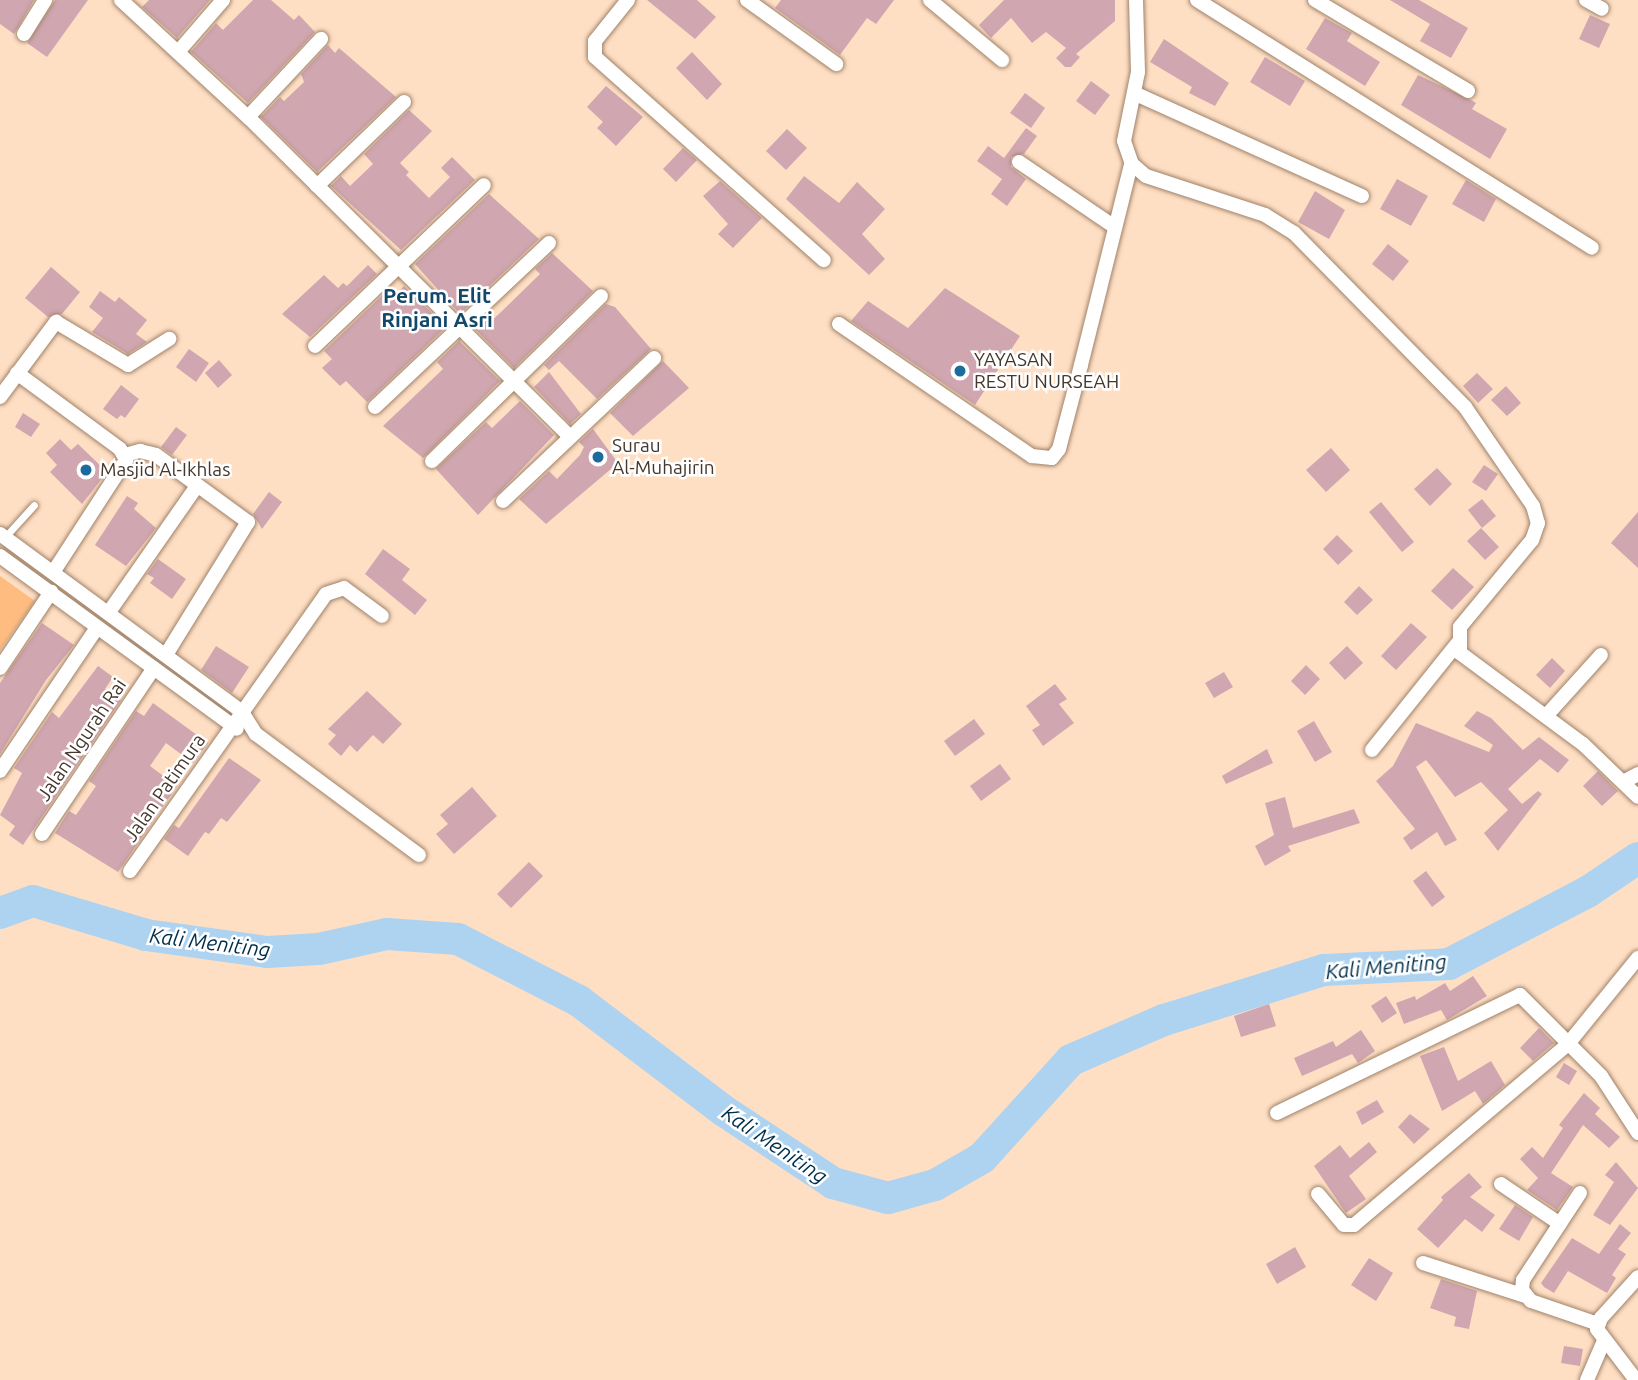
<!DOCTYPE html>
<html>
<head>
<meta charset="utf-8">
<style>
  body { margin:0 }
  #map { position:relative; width:1638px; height:1380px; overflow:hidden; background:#ffdfc4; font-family:Ubuntu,sans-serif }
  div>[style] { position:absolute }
  .green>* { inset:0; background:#febc81 }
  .river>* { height:32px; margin:-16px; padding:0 16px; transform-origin:16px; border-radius:16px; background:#add3f1 }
  .building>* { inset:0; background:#d0a6b0 }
  .roads { filter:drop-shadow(0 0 2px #9f8269) drop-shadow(0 0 2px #9f8269) }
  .lane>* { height:7px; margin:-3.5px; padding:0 3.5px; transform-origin:3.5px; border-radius:3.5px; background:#fff }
  .street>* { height:14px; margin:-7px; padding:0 7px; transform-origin:7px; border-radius:7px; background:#fff }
  .dots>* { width:19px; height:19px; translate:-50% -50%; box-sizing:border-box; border:4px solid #fff; border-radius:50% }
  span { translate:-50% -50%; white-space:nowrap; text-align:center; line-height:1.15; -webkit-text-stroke:5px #fff; paint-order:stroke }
  .poi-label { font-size:19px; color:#44372d }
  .left { translate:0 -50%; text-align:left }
  .street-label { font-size:19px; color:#44372d }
  .neighbourhood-label { font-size:21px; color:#13486b; font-weight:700 }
  .water-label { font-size:21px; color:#002f4b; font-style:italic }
</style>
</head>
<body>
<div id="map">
  <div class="green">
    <div style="clip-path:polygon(0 576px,35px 601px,0 650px)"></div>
  </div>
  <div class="river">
    <div style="left:0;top:913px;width:35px;rotate:-20deg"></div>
    <div style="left:33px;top:901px;width:118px;rotate:16.7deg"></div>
    <div style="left:146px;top:935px;width:122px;rotate:8deg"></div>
    <div style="left:267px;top:952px;width:52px;rotate:-3.3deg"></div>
    <div style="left:319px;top:949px;width:70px;rotate:-12.4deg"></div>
    <div style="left:387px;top:934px;width:71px;rotate:4deg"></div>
    <div style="left:458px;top:939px;width:136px;rotate:27.1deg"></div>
    <div style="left:579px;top:1001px;width:182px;rotate:37.2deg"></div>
    <div style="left:724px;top:1111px;width:131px;rotate:33.4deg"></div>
    <div style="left:833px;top:1183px;width:57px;rotate:15.3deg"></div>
    <div style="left:888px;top:1198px;width:49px;rotate:-15.5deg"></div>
    <div style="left:935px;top:1185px;width:54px;rotate:-29.9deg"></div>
    <div style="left:982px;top:1158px;width:132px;rotate:-47.8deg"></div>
    <div style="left:1071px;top:1060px;width:101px;rotate:-23.3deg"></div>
    <div style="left:1164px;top:1020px;width:168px;rotate:-17.4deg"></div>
    <div style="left:1324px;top:970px;width:125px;rotate:-2.7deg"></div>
    <div style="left:1449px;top:964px;width:158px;rotate:-27.5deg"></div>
    <div style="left:1589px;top:891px;width:59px;rotate:-34deg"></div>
  </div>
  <div class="building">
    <div style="clip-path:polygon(0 0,34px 0,14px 34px,0 24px)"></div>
    <div style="clip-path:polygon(55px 0,88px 0,47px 57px,27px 43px)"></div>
    <div style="clip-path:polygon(149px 0,210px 0,177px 38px,142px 7px)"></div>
    <div style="clip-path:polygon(253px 0,271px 0,294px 20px,299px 15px,315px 32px,248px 103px,191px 52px,216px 23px,223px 30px)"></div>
    <div style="clip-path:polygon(647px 0,697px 0,716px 17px,695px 39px)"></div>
    <div style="clip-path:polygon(781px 0,894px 0,876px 24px,867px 18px,840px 55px,775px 8px)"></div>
    <div style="clip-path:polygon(1004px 0,1115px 0,1115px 21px,1076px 54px,1080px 57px,1071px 67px,1065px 67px,1056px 58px,1066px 48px,1046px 32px,1032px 43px,1011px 18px,991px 38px,979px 25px)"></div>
    <div style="clip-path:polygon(1390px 0,1419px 0,1468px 28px,1451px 58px,1420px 41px,1430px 24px)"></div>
    <div style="clip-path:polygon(1590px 15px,1610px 24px,1599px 48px,1579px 39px)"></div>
    <div style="clip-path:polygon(1325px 18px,1352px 33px,1347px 41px,1380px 62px,1365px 86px,1306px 49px)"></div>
    <div style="clip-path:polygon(1164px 39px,1229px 83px,1215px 106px,1189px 93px,1192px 87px,1150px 62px)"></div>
    <div style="clip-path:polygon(328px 45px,335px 53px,339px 48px,396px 97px,317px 172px,261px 117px,280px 97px,284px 101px,304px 82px,301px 74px)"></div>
    <div style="clip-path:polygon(692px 52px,722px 84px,707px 100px,676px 68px)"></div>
    <div style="clip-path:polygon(1265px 57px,1305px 81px,1290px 106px,1250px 82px)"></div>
    <div style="clip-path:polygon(1418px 75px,1471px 100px,1476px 103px,1472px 109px,1507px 129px,1490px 159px,1401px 105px)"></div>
    <div style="clip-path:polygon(1091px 81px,1110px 95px,1095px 115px,1076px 101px)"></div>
    <div style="clip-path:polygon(606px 86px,643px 117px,616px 146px,597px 128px,603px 122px,587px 107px)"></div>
    <div style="clip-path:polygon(1025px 93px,1045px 108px,1031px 128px,1010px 113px)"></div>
    <div style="clip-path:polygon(409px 110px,432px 131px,400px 163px,409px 172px,406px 175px,429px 198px,450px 177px,441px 168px,452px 157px,475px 180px,401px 250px,331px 186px,341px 176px,350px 186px,373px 164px,364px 154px)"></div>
    <div style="clip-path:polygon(1026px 128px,1037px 136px,1024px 154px,1011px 157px,1011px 167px,1026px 179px,1007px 206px,991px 194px,1002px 179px,977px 161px,988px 146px,1004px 158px)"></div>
    <div style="clip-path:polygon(787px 129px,807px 148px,786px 170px,766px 151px)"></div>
    <div style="clip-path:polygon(683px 148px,697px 160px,676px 182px,663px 169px)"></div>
    <div style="clip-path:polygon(804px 176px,839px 203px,857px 182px,885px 209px,862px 234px,885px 259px,869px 275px,786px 199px)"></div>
    <div style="clip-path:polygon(1397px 179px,1428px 196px,1411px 226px,1380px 209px)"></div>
    <div style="clip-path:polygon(1466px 180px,1496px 199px,1484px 222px,1452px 204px)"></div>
    <div style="clip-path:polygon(720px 181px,762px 218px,733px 248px,718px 234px,728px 224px,703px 196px)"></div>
    <div style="clip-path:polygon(1315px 191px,1345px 210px,1329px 239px,1298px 222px)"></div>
    <div style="clip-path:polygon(489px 194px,539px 239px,460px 314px,415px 264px)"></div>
    <div style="clip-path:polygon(1388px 244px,1409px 261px,1393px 281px,1372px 264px)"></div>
    <div style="clip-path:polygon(552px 253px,593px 291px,514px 368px,473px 327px,485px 317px,490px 322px,501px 312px,540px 274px,535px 269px)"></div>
    <div style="clip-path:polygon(368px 265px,377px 274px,310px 337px,282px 314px,324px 275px,338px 288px,343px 283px,347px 286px)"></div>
    <div style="clip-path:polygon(51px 267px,80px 292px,62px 314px,48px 317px,25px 298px)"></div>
    <div style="clip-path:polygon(404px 286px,446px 327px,367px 402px,346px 381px,340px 386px,322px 368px,332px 359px,324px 351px,390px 288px,396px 294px)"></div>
    <div style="clip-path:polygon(945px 288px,1020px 336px,975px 405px,851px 321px,868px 301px,908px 328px)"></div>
    <div style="clip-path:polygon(100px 291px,115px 302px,119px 297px,147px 320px,136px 334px,147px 342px,128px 354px,92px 332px,103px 318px,89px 307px)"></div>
    <div style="clip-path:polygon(606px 304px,615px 307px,651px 349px,597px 399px,559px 361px,549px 370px,544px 365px)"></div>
    <div style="clip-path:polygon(459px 341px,500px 381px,423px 458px,383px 426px,443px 369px,437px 362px)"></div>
    <div style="clip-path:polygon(189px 349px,209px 363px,196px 382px,176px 367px)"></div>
    <div style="clip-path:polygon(219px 360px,232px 375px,218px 388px,205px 373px)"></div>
    <div style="clip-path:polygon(663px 361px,689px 388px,633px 436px,610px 413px)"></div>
    <div style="clip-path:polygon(549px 372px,581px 414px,570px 424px,534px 387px)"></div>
    <div style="clip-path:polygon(1477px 373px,1493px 389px,1478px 403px,1463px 386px)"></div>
    <div style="clip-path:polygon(121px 385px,139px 399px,125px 418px,121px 415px,117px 419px,103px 409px)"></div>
    <div style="clip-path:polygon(1506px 386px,1521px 403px,1507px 416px,1491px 400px)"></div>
    <div style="clip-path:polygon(520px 401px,554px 435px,478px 515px,436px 469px,486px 422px,492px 428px)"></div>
    <div style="clip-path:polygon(23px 413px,40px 424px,31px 437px,15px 427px)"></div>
    <div style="clip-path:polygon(176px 427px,187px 435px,172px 455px,161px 447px)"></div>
    <div style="clip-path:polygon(593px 429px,618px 463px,546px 524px,519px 499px,549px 471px,557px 479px,580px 455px,584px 447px,579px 442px)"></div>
    <div style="clip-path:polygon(60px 439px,71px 450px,78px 444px,107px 472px,82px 504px,50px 472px,57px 465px,46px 453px)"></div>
    <div style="clip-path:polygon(1331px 448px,1350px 470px,1326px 492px,1306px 470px)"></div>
    <div style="clip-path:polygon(1484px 465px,1498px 474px,1486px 491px,1472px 482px)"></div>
    <div style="clip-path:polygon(1437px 468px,1452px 484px,1430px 506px,1414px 489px)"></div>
    <div style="clip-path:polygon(269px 492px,282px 502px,262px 529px,253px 514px)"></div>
    <div style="clip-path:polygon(127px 496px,138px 503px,134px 509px,156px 528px,126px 566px,95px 545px)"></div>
    <div style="clip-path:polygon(1482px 499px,1496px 516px,1482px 528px,1468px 510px)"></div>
    <div style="clip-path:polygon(1381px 502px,1414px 542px,1402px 552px,1369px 512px)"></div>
    <div style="clip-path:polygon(1638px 512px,1638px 568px,1611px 543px)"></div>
    <div style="clip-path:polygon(1481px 528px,1499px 547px,1485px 560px,1467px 541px)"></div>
    <div style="clip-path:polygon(1337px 535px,1353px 551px,1338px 565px,1323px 549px)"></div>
    <div style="clip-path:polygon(383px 549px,410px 569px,402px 580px,427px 600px,415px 615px,365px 574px)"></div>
    <div style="clip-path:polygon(158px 559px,186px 579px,172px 599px,150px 583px,154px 578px,147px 574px)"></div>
    <div style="clip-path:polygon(1453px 568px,1474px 587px,1452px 610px,1431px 591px)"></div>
    <div style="clip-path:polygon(1359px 586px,1373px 600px,1357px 615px,1344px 602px)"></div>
    <div style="clip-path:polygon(42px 623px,74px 645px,46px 680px,0 754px,0 683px)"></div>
    <div style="clip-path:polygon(1411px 623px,1427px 637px,1396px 670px,1381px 656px)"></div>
    <div style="clip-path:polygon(216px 646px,249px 667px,232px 693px,201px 670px)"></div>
    <div style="clip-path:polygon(1347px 646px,1363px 663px,1345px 680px,1329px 663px)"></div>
    <div style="clip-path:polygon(1552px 658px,1565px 671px,1550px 688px,1536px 675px)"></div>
    <div style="clip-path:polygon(1306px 665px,1320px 679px,1305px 695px,1291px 681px)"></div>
    <div style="clip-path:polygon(98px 666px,113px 677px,105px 689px,121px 700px,23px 845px,9px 835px,15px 826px,0 815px,22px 773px,14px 768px,52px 712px,59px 718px)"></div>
    <div style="clip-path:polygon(1224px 672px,1233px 687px,1214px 698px,1205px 683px)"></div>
    <div style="clip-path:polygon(1055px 684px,1067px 699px,1059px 704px,1074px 723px,1043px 746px,1032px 730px,1040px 725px,1026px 706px)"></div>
    <div style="clip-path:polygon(367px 691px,402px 724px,383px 744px,373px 735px,357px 752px,350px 745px,341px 756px,328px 744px,336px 735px,328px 729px)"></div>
    <div style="clip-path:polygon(153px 703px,208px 743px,193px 763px,166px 743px,150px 766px,177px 786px,118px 872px,55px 833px,69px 811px,76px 815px,96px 786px,89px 781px,136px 711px,144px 716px)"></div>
    <div style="clip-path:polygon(1477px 711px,1491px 718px,1523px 750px,1539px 737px,1569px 760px,1558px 773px,1540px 759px,1508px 789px,1522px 804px,1538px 791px,1542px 794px,1498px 851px,1484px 833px,1508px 810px,1481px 782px,1455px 797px,1426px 760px,1416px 767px,1457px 840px,1445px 846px,1437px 832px,1411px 850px,1403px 838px,1415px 829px,1376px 781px,1393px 766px,1416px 723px,1489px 752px,1493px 745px,1464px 726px)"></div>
    <div style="clip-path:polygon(974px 719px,985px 734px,955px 756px,944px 741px)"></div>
    <div style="clip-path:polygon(1314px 721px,1332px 752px,1315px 762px,1297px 731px)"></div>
    <div style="clip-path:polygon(1267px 749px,1273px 763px,1226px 784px,1222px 776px)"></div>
    <div style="clip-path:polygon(229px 758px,261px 780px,227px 822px,221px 818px,209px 834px,205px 832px,188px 856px,164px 839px,174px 825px,179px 828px)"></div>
    <div style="clip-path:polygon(1000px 764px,1011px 779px,981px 801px,970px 786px)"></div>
    <div style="clip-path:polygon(1598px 771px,1618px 791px,1602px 806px,1583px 786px)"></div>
    <div style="clip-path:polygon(472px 787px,497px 816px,454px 854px,436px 834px,448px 824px,440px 815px)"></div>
    <div style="clip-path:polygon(1285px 797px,1293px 828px,1354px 809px,1360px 823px,1288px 846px,1291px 851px,1265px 866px,1255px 846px,1274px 835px,1265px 803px)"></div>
    <div style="clip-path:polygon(529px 862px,543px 876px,511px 908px,497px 894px)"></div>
    <div style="clip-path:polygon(1426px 871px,1445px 897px,1432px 907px,1413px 881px)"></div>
    <div style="clip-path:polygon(1473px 976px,1487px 996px,1447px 1020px,1441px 1010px,1404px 1024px,1396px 1003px,1415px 996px,1416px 1000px,1445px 983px,1450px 991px)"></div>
    <div style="clip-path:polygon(1386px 996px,1397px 1013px,1382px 1023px,1371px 1006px)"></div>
    <div style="clip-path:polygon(1269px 1004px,1276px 1026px,1241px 1037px,1234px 1016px)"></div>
    <div style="clip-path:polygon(1539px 1028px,1554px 1043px,1533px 1061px,1520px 1048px)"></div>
    <div style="clip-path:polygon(1361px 1030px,1375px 1051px,1358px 1063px,1352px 1054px,1302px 1076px,1294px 1058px,1333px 1041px,1336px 1047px)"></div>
    <div style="clip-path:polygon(1444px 1047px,1458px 1081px,1491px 1061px,1505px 1085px,1483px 1104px,1475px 1091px,1442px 1111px,1420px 1056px)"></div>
    <div style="clip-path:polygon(1564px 1063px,1577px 1071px,1569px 1085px,1556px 1077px)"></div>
    <div style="clip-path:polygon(1584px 1093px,1600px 1108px,1595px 1114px,1620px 1137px,1609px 1148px,1583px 1125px,1551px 1173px,1573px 1187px,1557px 1210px,1527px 1190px,1538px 1178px,1520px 1159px,1532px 1147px,1543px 1158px,1563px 1128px,1559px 1125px)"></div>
    <div style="clip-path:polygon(1377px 1100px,1384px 1112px,1362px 1125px,1356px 1112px)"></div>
    <div style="clip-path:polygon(1410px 1114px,1430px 1129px,1414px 1144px,1398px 1127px)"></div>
    <div style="clip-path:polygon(1369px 1142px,1377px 1152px,1349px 1176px,1366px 1199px,1346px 1213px,1314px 1166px,1340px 1145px,1350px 1158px)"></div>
    <div style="clip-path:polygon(1616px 1162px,1638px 1188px,1610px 1225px,1593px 1215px,1614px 1182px,1605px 1175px)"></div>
    <div style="clip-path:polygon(1469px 1173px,1482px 1187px,1470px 1197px,1495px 1215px,1482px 1232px,1465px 1219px,1438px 1248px,1417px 1229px,1443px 1200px,1441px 1197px)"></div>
    <div style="clip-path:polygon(1515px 1205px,1533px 1217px,1519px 1241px,1499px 1229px)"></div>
    <div style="clip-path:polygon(1620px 1224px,1631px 1233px,1618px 1249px,1626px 1254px,1612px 1275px,1616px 1278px,1607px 1293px,1568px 1271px,1554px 1293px,1544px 1287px,1541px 1283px,1572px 1238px,1599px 1254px)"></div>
    <div style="clip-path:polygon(1295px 1247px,1306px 1267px,1277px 1284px,1266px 1264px)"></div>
    <div style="clip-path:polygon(1369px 1258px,1393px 1273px,1376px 1301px,1351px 1285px)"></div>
    <div style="clip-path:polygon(1441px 1279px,1477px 1291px,1469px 1329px,1454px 1326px,1456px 1317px,1430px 1308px)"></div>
    <div style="clip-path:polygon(1564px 1346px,1583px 1349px,1580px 1366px,1561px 1363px)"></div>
  </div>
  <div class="roads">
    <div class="lane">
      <div style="left:5px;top:537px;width:43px;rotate:-47.8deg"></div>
    </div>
    <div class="street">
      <div style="left:121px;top:0;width:173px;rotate:42.7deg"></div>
      <div style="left:248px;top:117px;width:453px;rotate:44.8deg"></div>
      <div style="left:628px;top:0;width:53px;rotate:128.8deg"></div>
      <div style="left:595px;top:41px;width:16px;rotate:90deg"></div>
      <div style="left:595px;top:57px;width:306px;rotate:41.6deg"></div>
      <div style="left:747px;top:0;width:110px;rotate:35.7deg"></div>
      <div style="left:930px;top:0;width:94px;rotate:39.8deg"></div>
      <div style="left:1136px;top:0;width:72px;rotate:88.4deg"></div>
      <div style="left:1138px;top:72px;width:70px;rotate:101.5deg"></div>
      <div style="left:1124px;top:141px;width:24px;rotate:71deg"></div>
      <div style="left:1132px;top:164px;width:18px;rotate:41deg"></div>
      <div style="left:1146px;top:176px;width:125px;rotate:18.1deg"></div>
      <div style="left:1265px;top:215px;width:34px;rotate:32deg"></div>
      <div style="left:1294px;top:233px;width:244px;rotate:45.5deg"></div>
      <div style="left:1465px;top:407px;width:120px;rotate:55.5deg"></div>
      <div style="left:1533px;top:506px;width:18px;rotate:74deg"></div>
      <div style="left:1538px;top:523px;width:18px;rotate:109deg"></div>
      <div style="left:1532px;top:540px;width:113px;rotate:129.6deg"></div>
      <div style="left:1460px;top:627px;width:26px;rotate:90deg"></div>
      <div style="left:1460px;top:653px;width:153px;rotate:36.5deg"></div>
      <div style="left:1583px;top:744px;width:76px;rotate:43.9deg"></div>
      <div style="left:1197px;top:0;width:466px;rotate:32.1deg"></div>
      <div style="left:1315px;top:0;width:178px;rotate:30.7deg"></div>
      <div style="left:1586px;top:0;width:18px;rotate:29deg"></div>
      <div style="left:24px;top:34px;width:40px;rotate:-58deg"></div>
      <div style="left:178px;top:52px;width:69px;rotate:-49.1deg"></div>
      <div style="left:1136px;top:94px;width:248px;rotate:24.3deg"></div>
      <div style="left:248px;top:117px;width:107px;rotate:-46.9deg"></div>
      <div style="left:1019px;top:162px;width:114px;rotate:34.2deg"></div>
      <div style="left:317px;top:186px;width:121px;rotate:-44deg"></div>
      <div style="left:839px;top:324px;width:234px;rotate:34.4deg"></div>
      <div style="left:1032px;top:456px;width:20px;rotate:6deg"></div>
      <div style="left:1052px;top:458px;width:11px;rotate:-52deg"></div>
      <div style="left:1059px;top:449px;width:87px;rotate:-75.3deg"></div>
      <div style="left:1081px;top:365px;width:207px;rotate:-76deg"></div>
      <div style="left:315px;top:346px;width:233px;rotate:-43.6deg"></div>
      <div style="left:17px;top:373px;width:128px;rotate:36.4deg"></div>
      <div style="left:120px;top:449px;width:13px;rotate:61deg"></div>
      <div style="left:126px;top:460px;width:132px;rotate:123deg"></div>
      <div style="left:0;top:397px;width:94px;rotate:-53.3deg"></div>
      <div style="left:56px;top:322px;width:84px;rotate:30.8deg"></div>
      <div style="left:128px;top:365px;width:49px;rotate:-32.4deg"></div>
      <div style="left:375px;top:407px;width:239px;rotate:-43.3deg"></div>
      <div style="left:125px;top:455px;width:16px;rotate:-15deg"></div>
      <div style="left:140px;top:451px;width:16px;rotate:14deg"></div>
      <div style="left:156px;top:455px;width:114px;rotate:36.1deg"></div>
      <div style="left:248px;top:522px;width:156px;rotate:121.7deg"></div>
      <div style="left:432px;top:461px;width:236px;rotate:-44.3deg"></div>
      <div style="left:503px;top:501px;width:208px;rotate:-43.4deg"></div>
      <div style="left:0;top:534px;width:300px;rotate:36.3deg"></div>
      <div style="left:242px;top:712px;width:26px;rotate:58deg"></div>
      <div style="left:256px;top:734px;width:203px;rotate:36.6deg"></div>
      <div style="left:0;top:556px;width:293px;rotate:36.1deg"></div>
      <div style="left:109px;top:612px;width:154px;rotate:-55.1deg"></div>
      <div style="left:0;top:668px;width:92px;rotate:-56.1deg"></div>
      <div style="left:1546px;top:716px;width:82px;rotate:-48deg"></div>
      <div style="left:1372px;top:750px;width:136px;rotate:-51.3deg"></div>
      <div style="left:0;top:771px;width:173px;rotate:-55.9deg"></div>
      <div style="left:1625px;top:781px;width:15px;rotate:-28deg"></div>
      <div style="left:42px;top:834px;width:200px;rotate:-56deg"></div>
      <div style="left:130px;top:871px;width:339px;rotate:-54.7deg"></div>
      <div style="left:326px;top:594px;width:19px;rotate:-18deg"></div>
      <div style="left:344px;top:588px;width:47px;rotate:36.4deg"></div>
      <div style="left:1277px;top:1113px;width:270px;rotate:-25.9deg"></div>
      <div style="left:1520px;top:995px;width:115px;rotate:45deg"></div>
      <div style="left:1601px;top:1076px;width:68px;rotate:57deg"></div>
      <div style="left:1501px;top:1184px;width:71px;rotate:34.1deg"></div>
      <div style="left:1580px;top:1193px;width:104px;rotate:123.2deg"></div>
      <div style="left:1523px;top:1280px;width:10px;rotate:96deg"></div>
      <div style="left:1522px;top:1290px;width:14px;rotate:51deg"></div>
      <div style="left:1531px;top:1301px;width:71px;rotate:18.9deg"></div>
      <div style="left:1318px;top:1194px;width:40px;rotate:50deg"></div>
      <div style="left:1344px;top:1225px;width:10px"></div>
      <div style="left:1354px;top:1225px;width:280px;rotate:-40.2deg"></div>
      <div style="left:1568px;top:1044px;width:111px;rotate:-50.9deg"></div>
      <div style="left:1423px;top:1263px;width:107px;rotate:17.9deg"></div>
      <div style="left:1587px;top:1380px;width:40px;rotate:-66.6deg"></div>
      <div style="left:1636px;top:1380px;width:64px;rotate:-127.4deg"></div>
      <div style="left:1597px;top:1329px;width:12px;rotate:-70deg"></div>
      <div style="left:1601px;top:1318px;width:55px;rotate:-47.9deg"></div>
    </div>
  </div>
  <div class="dots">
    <div style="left:960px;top:371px;background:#1c6b9d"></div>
    <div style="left:598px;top:457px;background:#1c6b9d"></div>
    <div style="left:86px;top:470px;background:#1c6b9d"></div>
  </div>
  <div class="poi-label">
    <span class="left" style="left:974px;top:371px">YAYASAN<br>RESTU NURSEAH</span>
    <span class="left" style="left:612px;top:457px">Surau<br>Al-Muhajirin</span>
    <span class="left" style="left:100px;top:470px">Masjid Al-Ikhlas</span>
  </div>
  <div class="street-label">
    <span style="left:82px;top:740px;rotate:-56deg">Jalan Ngurah Rai</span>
    <span style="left:165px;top:788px;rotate:-55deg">Jalan Patimura</span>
  </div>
  <div class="neighbourhood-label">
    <span style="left:437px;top:307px">Perum. Elit<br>Rinjani Asri</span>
  </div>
  <div class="water-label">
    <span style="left:210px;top:942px;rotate:7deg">Kali Meniting</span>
    <span style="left:1386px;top:966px;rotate:-5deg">Kali Meniting</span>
    <span style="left:775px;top:1144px;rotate:34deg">Kali Meniting</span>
  </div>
</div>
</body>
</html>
